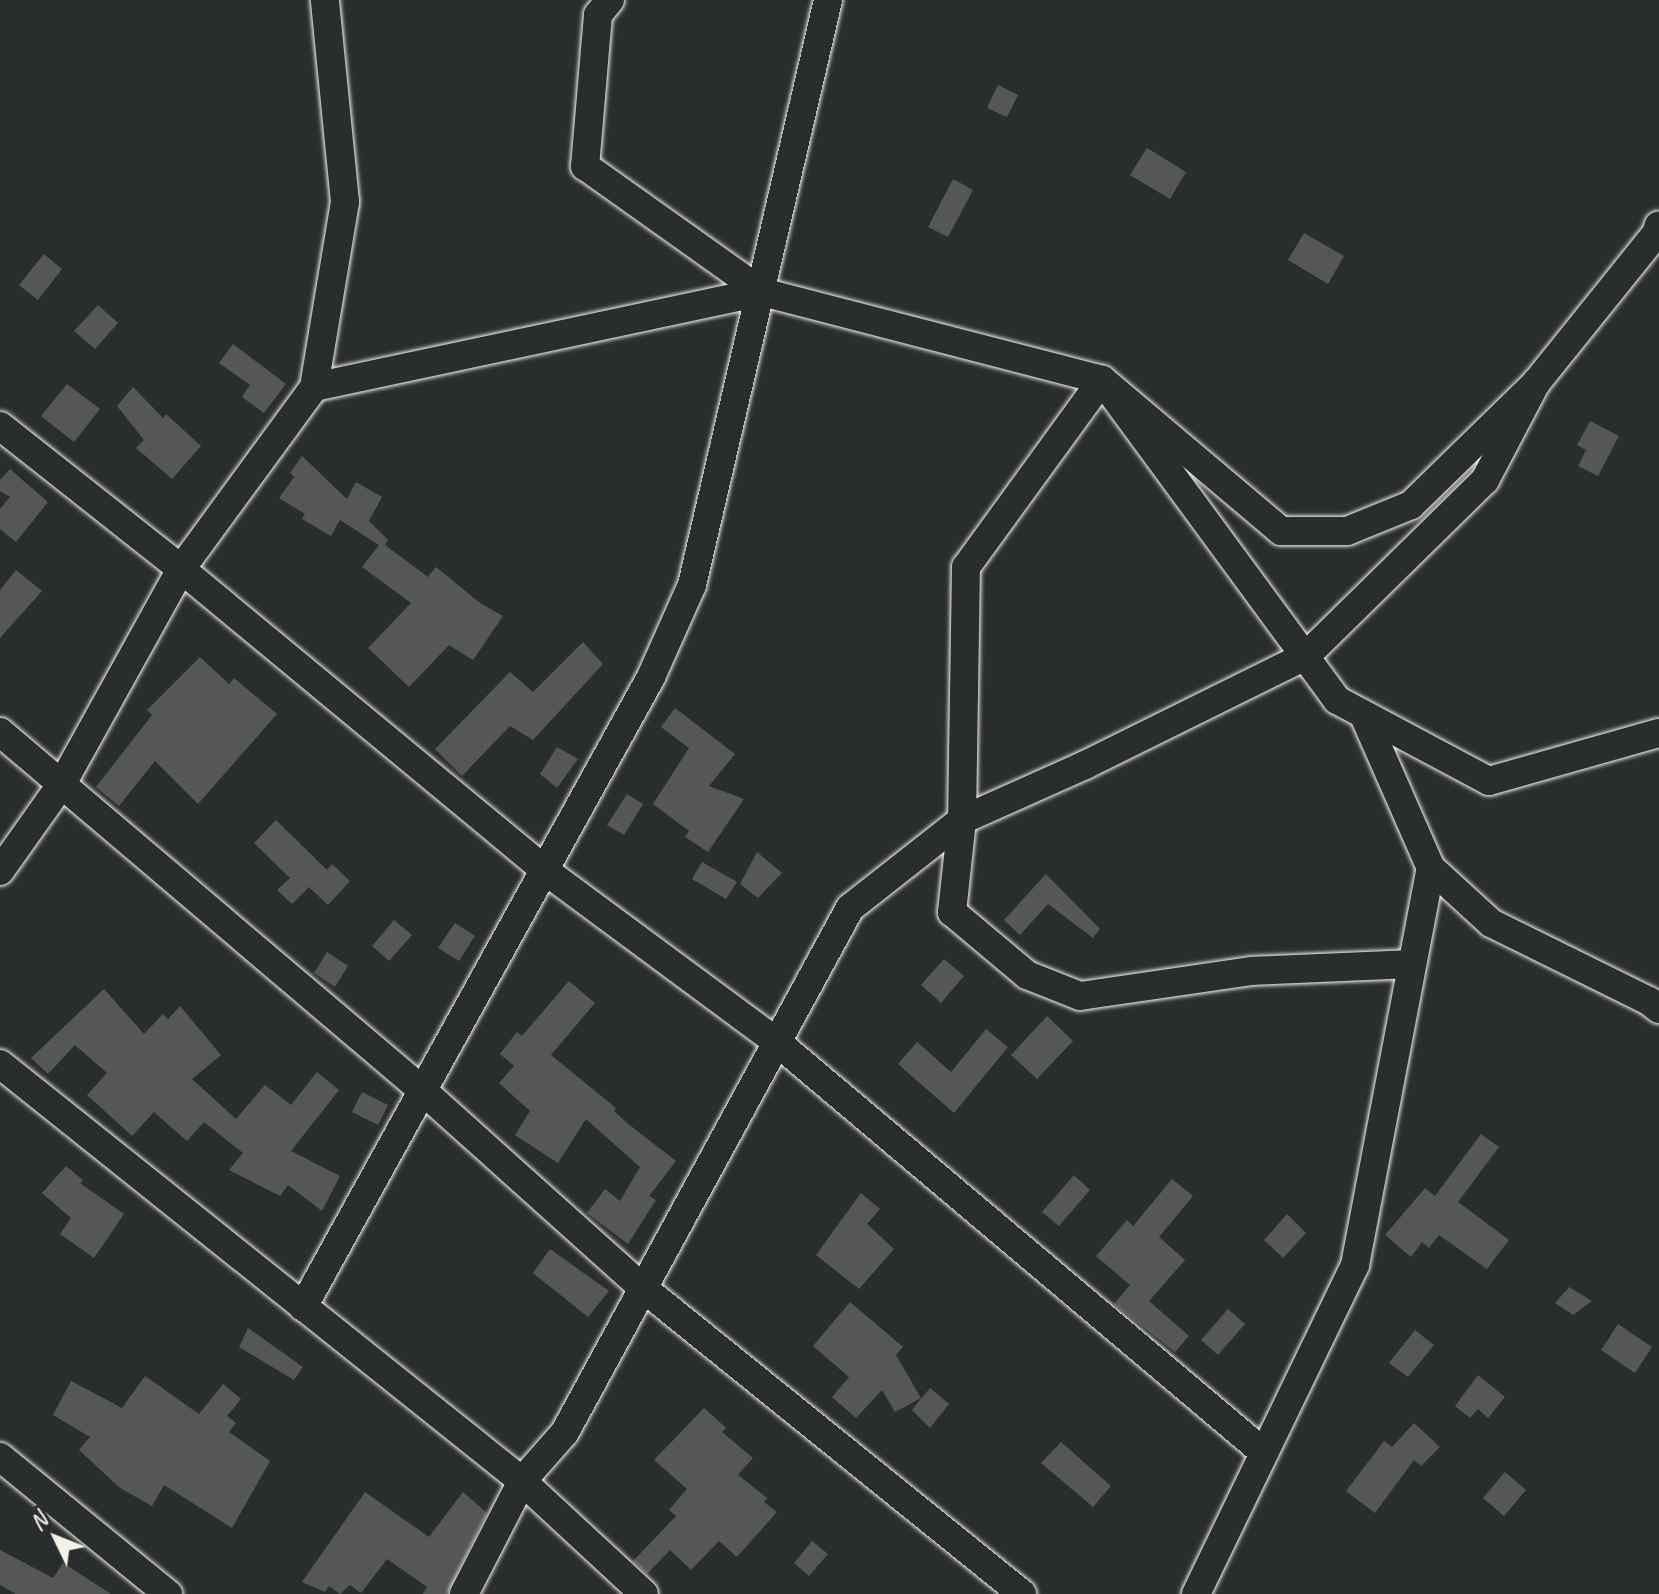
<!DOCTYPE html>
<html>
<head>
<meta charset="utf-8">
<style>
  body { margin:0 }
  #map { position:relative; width:1659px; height:1594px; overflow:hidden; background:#2a2d2e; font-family:Caveat,sans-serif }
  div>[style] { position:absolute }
  .building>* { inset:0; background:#555756 }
  .roads { filter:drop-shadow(0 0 2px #f4f1e8) drop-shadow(0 0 2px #f4f1e8) }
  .street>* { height:28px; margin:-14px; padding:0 14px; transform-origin:14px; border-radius:14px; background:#2a2d2e }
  span { translate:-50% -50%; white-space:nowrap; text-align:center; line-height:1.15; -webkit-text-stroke:8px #2a2d2e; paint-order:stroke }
  .north { position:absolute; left:16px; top:1498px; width:80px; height:80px; -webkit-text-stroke:6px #2a2d2e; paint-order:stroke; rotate:313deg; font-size:22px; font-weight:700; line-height:32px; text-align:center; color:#f4f1e8 }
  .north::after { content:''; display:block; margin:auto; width:28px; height:36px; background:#f4f1e8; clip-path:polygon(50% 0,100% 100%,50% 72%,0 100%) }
</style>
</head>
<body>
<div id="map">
  <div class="building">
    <div style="clip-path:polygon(998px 85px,1018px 95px,1007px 117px,987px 108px)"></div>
    <div style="clip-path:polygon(1147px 148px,1186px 172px,1170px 199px,1130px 175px)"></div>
    <div style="clip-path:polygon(953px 179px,973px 190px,948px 237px,928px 227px)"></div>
    <div style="clip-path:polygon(1304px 233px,1344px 256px,1328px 284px,1288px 260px)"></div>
    <div style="clip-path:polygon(44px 254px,62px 269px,38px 300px,19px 285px)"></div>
    <div style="clip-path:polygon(98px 305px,118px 323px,95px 349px,74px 331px)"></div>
    <div style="clip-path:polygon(233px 344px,286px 384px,264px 413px,242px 397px,250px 385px,219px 363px)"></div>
    <div style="clip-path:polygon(67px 384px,100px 409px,74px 442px,41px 416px)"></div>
    <div style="clip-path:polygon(133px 387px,163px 418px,166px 414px,201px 446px,172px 479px,136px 448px,144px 440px,117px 406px)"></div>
    <div style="clip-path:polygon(1590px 421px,1619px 436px,1598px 476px,1578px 466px,1586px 450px,1577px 445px)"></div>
    <div style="clip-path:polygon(302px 456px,347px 499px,356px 482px,382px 497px,369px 521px,388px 540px,385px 545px,428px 577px,436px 567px,480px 603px,503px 616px,473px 660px,449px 645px,409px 687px,368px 648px,411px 603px,362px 567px,379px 545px,340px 520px,331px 536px,302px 519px,305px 514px,279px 498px,294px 477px,290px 473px)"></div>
    <div style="clip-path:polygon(10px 469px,48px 502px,16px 542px,0 529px,0 509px,10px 497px,0 491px,0 480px)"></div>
    <div style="clip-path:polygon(16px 570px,42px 591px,0 638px,0 590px)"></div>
    <div style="clip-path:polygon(583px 642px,603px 664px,533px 740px,510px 726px,462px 776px,435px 749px,510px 672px,533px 692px)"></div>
    <div style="clip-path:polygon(200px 657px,229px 684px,234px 678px,277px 714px,198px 804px,155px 761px,119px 806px,96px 787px,152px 715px,147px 710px)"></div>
    <div style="clip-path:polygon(675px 708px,735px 754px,709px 786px,744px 799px,708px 852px,685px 837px,689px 831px,653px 804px,689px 748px,661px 727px)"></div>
    <div style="clip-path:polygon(557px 747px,578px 759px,557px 788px,540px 774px)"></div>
    <div style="clip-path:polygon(627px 794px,643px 804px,624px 835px,607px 825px)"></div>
    <div style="clip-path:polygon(276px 820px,327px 870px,332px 864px,350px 881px,328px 905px,309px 887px,292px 904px,277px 890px,290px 878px,254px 843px)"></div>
    <div style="clip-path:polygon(757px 852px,782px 873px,758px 898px,740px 884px)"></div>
    <div style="clip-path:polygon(702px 862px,737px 882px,726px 899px,692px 879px)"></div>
    <div style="clip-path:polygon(1046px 874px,1100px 929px,1093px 938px,1048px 904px,1020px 935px,1004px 920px)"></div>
    <div style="clip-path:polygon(394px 920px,412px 935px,389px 961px,372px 946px)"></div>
    <div style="clip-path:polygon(455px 923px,475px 936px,459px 961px,438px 948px)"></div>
    <div style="clip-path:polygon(327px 952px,348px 966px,335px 987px,314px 973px)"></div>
    <div style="clip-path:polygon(944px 959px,964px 976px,941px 1003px,921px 985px)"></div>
    <div style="clip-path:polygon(569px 981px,595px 1003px,551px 1055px,616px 1108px,614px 1111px,627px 1123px,676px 1161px,649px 1196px,656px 1200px,628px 1244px,587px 1213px,605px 1189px,620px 1201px,640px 1167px,586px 1119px,558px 1163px,515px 1135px,530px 1111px,499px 1083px,514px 1066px,500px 1054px,517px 1032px,522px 1036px)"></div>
    <div style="clip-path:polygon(104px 989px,144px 1034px,163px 1014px,168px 1019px,180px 1006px,221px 1055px,192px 1079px,236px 1119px,265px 1085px,291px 1105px,317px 1072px,339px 1090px,291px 1151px,340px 1176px,322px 1211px,288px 1185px,280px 1196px,229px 1170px,243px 1153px,204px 1122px,187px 1141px,154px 1112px,132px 1136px,87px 1095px,107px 1073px,75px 1045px,48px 1074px,31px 1058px)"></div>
    <div style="clip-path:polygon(1047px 1016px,1073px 1041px,1037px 1079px,1011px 1055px)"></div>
    <div style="clip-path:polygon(986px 1029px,1008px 1047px,954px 1113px,898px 1064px,917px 1042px,951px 1072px)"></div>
    <div style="clip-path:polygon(362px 1092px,388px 1105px,378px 1125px,352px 1112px)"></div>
    <div style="clip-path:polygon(1481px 1134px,1499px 1147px,1458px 1202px,1509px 1240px,1487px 1269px,1439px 1235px,1429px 1248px,1422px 1242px,1411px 1257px,1385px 1235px,1425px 1188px,1435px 1196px)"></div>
    <div style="clip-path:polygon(66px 1166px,83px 1180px,80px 1183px,124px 1214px,94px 1258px,60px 1234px,71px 1218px,42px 1193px)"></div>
    <div style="clip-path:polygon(1074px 1175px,1090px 1190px,1059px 1226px,1042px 1212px)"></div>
    <div style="clip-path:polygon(1172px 1179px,1193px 1196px,1159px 1237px,1185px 1260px,1149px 1301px,1189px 1336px,1175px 1352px,1114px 1304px,1130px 1285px,1096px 1256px,1127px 1220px,1133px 1226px)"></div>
    <div style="clip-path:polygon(861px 1193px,880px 1209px,867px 1224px,894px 1249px,859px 1289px,816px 1255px)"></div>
    <div style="clip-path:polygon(1287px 1214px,1306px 1233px,1283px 1258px,1264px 1240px)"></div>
    <div style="clip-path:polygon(550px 1249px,609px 1291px,588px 1317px,533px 1273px)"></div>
    <div style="clip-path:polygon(1569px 1287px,1592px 1301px,1573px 1315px,1555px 1303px)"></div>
    <div style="clip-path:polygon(850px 1302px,903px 1347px,896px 1355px,921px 1398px,895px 1412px,882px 1390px,856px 1418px,832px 1397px,849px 1377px,813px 1346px)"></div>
    <div style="clip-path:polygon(1228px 1309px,1245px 1324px,1218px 1355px,1201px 1340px)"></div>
    <div style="clip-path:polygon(1618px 1324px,1652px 1347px,1635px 1373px,1601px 1350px)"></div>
    <div style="clip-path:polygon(248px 1328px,303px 1367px,294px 1380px,239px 1347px)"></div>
    <div style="clip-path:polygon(1415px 1330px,1434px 1345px,1408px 1377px,1389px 1363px)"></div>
    <div style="clip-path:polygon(1478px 1375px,1505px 1397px,1488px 1418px,1478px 1409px,1470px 1418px,1455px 1406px)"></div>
    <div style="clip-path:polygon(145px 1376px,199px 1414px,223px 1384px,241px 1399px,227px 1416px,236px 1423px,229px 1432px,270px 1461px,232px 1528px,164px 1485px,152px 1506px,120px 1488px,79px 1450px,90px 1437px,53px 1415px,71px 1381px,122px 1408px)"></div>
    <div style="clip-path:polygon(930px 1388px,949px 1404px,930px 1428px,912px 1410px)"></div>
    <div style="clip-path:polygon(704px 1408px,726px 1428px,722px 1432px,753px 1458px,738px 1475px,767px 1498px,764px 1502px,777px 1512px,737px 1557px,719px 1541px,691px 1570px,670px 1550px,647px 1574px,633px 1561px,676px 1516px,669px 1510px,687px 1489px,654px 1460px)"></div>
    <div style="clip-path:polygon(1414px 1423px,1440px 1447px,1421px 1466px,1414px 1460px,1375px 1513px,1346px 1491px,1384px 1441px,1392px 1447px)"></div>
    <div style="clip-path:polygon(1061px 1442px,1111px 1486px,1093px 1507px,1041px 1463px)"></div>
    <div style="clip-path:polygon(1505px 1472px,1526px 1490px,1504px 1516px,1483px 1498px)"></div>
    <div style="clip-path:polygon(365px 1492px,429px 1537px,463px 1492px,487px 1513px,447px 1594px,423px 1594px,427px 1587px,387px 1559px,361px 1593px,350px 1585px,340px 1594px,329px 1586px,325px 1592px,302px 1582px)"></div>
    <div style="clip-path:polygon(812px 1541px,828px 1554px,809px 1576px,794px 1563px)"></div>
    <div style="clip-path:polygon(0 1550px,53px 1578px,63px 1563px,111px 1594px,16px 1594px,0 1585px)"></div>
  </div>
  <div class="roads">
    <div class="street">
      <div style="left:610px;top:0;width:19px;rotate:129deg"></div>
      <div style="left:598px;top:15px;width:152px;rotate:94.9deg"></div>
      <div style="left:585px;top:166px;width:217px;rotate:35.4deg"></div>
      <div style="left:1536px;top:383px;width:175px;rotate:135.7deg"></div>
      <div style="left:1411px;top:505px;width:69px;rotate:157.9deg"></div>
      <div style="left:1347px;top:531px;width:66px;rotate:180deg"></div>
      <div style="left:1281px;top:531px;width:234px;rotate:-139.8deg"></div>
      <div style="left:1102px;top:380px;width:231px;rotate:126deg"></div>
      <div style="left:966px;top:567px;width:253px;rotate:90.9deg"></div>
      <div style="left:962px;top:820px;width:135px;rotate:-24.1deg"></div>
      <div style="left:1085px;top:765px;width:246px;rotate:-26.3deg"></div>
      <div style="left:1306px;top:656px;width:251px;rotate:-44.5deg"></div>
      <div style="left:1485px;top:480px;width:110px;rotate:-62.3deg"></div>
      <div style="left:1536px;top:383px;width:191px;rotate:-51.2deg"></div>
      <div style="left:1656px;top:234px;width:9px;rotate:-72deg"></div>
      <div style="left:314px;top:387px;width:458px;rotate:-12deg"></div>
      <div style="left:762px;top:292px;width:351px;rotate:14.5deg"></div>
      <div style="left:1102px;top:380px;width:397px;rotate:53.7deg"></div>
      <div style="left:1337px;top:700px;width:172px;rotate:28.1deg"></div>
      <div style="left:1489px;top:781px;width:177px;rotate:-15.8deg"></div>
      <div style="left:0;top:426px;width:231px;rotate:38.3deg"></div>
      <div style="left:181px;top:569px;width:470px;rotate:39.6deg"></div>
      <div style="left:543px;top:869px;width:292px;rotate:36.5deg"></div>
      <div style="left:778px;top:1043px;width:634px;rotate:40.14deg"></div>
      <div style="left:1365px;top:718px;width:164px;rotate:66.3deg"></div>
      <div style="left:1431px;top:868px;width:81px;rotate:42.5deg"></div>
      <div style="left:1491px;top:923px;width:176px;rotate:26.3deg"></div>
      <div style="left:1649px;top:1001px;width:13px;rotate:39deg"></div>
      <div style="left:0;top:732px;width:553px;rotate:40.31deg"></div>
      <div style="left:422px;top:1090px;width:297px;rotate:41.9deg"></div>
      <div style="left:643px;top:1288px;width:487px;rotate:38.9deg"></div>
      <div style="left:0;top:871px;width:109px;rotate:-54.7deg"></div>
      <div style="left:63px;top:782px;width:244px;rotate:-61deg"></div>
      <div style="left:181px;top:569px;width:225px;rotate:-53.8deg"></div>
      <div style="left:314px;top:387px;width:188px;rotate:-80.5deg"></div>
      <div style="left:345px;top:202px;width:203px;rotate:-95.7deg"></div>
      <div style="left:0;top:1064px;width:668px;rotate:38.62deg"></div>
      <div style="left:522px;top:1481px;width:166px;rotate:42.8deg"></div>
      <div style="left:303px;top:1307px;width:720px;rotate:-61.08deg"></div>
      <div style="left:651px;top:677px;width:101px;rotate:-66deg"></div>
      <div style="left:692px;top:585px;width:601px;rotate:-76.91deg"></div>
      <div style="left:0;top:1457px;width:217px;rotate:39.2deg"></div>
      <div style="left:464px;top:1594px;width:127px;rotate:-62.8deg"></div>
      <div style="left:522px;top:1481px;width:65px;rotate:-48.7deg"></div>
      <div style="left:565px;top:1432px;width:596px;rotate:-61.46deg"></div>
      <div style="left:850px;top:908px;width:142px;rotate:-38.2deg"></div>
      <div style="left:962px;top:820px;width:93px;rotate:96.2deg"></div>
      <div style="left:952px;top:912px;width:98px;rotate:40deg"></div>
      <div style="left:1027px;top:975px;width:57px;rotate:21.6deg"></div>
      <div style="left:1080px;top:996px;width:174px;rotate:-8.3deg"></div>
      <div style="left:1252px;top:971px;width:159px;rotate:-2.5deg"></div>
      <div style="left:1196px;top:1594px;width:365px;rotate:-64.2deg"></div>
      <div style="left:1355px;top:1265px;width:404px;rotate:-79.2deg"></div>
    </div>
  </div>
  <div class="north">N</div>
</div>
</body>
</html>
